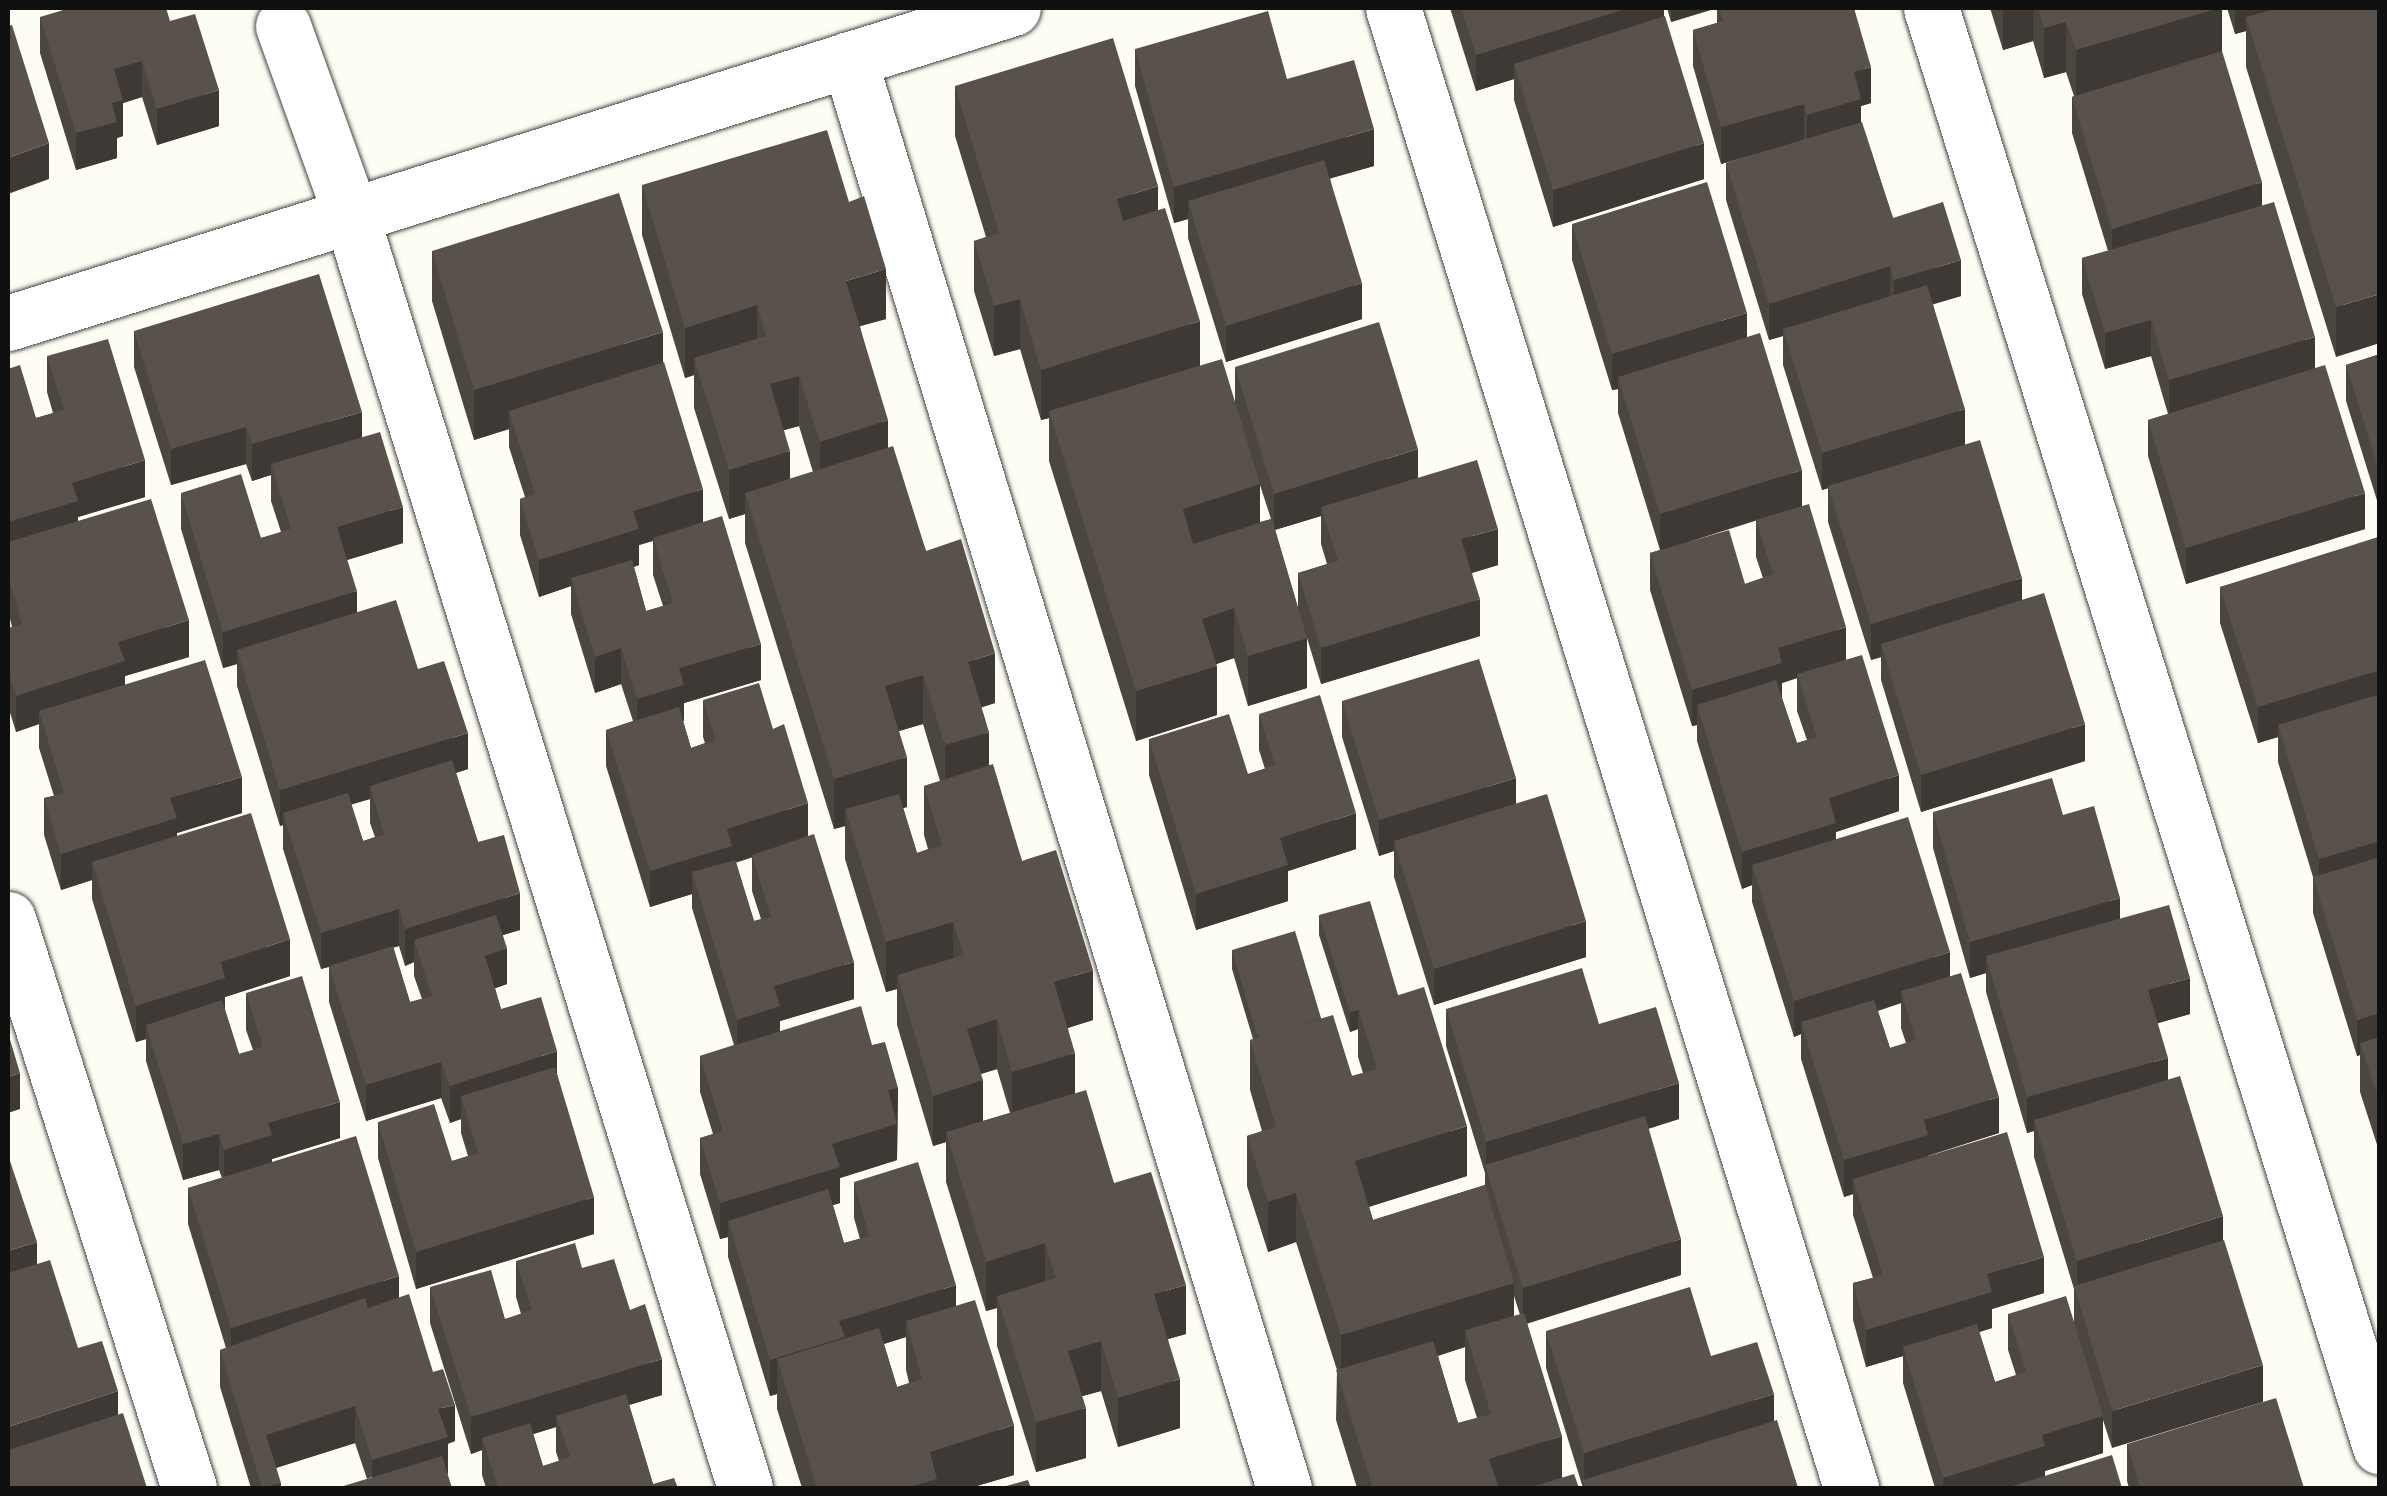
<!DOCTYPE html>
<html>
<head>
<meta charset="utf-8">
<style>
  body { margin:0 }
  #map { position:relative; width:2387px; height:1496px; overflow:hidden; background:#fefdf3; font-family:"Noto Serif",serif }
  div>[style] { position:absolute }
  .roads { filter:drop-shadow(0 0 2px #434343) drop-shadow(0 0 2px #434343) }
  .minor>* { height:55px; margin:-27.5px; padding:0 27.5px; transform-origin:27.5px; border-radius:27.5px; background:#fff }
  .wall>* { inset:0; background:#4c4641 }
  .shaded-wall>* { inset:0; background:#3e3935 }
  .building>* { inset:0; background:#58514c }
  span { translate:-50% -50%; white-space:nowrap; text-align:center; line-height:1.15; -webkit-text-stroke:10px #fff; paint-order:stroke }
  .frame { position:absolute; inset:0; border:10px solid #101010; pointer-events:none }
</style>
</head>
<body>
<div id="map">
  <div class="roads">
    <div class="minor">
      <div style="left:1393px;top:8px;width:1549px;rotate:72.8deg"></div>
      <div style="left:1931px;top:8px;width:1507px;rotate:72.67deg"></div>
      <div style="left:283px;top:26px;width:201px;rotate:70.2deg"></div>
      <div style="left:351px;top:215px;width:1333px;rotate:72.8deg"></div>
      <div style="left:849px;top:59px;width:1494px;rotate:73.07deg"></div>
      <div style="left:8px;top:323px;width:1053px;rotate:-17.4deg"></div>
      <div style="left:8px;top:919px;width:597px;rotate:72.35deg"></div>
    </div>
  </div>
  <div class="wall">
    <div style="clip-path:polygon(1450px 8px,1664px 8px,1664px 17px,1704px 179px,1553px 227px,1514px 100px,1514px 79px,1476px 91px)"></div>
    <div style="clip-path:polygon(1667px 8px,1854px 8px,1871px 103px,1861px 106px,1861px 122px,1893px 218px,1961px 296px,1933px 304px,1965px 444px,2022px 600px,2085px 761px,1921px 812px,1881px 680px,1881px 657px,1871px 660px,1828px 522px,1828px 488px,1822px 490px,1783px 365px,1783px 336px,1769px 340px,1726px 200px,1726px 163px,1785px 145px,1721px 164px,1693px 66px,1693px 30px,1717px 23px,1717px 8px,1671px 22px)"></div>
    <div style="clip-path:polygon(1990px 8px,2222px 8px,2222px 53px,2262px 205px,2365px 529px,2186px 584px,2148px 456px,2148px 420px,2168px 414px,2151px 356px,2105px 369px,2082px 294px,2082px 258px,2108px 251px,2072px 133px,2072px 97px,2074px 96px,2066px 72px,2044px 78px,2033px 41px,2003px 50px)"></div>
    <div style="clip-path:polygon(2227px 8px,2380px 8px,2336px 357px,2246px 67px,2246px 31px,2235px 34px)"></div>
    <div style="clip-path:polygon(40px 17px,170px 21px,219px 126px,157px 145px,142px 97px,123px 103px,123px 136px,117px 138px,117px 158px,76px 170px,40px 53px)"></div>
    <div style="clip-path:polygon(1135px 49px,1287px 79px,1374px 166px,1330px 178px,1362px 319px,1226px 362px,1188px 238px,1188px 219px,1174px 223px,1135px 86px)"></div>
    <div style="clip-path:polygon(evenodd,955px 86px,1158px 210px,1200px 366px,1235px 403px,1235px 367px,1418px 478px,1498px 565px,1472px 573px,1480px 636px,1321px 684px,1307px 638px,1307px 688px,1248px 706px,1234px 658px,1216px 664px,1217px 715px,1136px 741px,1049px 461px,1049px 418px,1041px 420px,1020px 349px,994px 356px,974px 291px,974px 241px,986px 237px,955px 136px,955px 86px,1260px 485px,1271px 519px,1260px 522px,1260px 485px,955px 86px,1321px 516px,1321px 544px,1327px 564px,1298px 573px,1298px 608px,1275px 530px,1321px 516px)"></div>
    <div style="clip-path:polygon(evenodd,642px 185px,886px 319px,860px 326px,888px 448px,926px 551px,995px 703px,981px 707px,989px 766px,1022px 861px,1093px 1020px,1068px 1028px,1075px 1093px,1114px 1183px,1186px 1334px,1168px 1339px,1180px 1428px,1118px 1447px,1101px 1391px,1082px 1396px,1086px 1458px,1036px 1472px,997px 1346px,997px 1308px,986px 1311px,946px 1182px,946px 1142px,933px 1146px,897px 1025px,897px 989px,886px 992px,845px 859px,845px 826px,834px 829px,745px 543px,745px 514px,729px 519px,694px 408px,694px 375px,685px 378px,642px 235px,642px 185px,799px 426px,813px 472px,790px 479px,784px 430px,799px 426px,642px 185px,923px 724px,940px 781px,924px 786px,924px 835px,928px 849px,917px 853px,903px 808px,907px 807px,899px 731px,923px 724px,642px 185px,997px 1069px,1010px 1113px,983px 1121px,981px 1074px,997px 1069px)"></div>
    <div style="clip-path:polygon(evenodd,1572px 224px,1747px 337px,1802px 506px,1846px 660px,1899px 811px,1836px 832px,1836px 839px,1950px 976px,1999px 1133px,1928px 1156px,2044px 1293px,1992px 1309px,1992px 1328px,1979px 1332px,1995px 1382px,2016px 1375px,2008px 1350px,2008px 1314px,2074px 1322px,2074px 1289px,2034px 1157px,2034px 1131px,2027px 1133px,1986px 992px,1986px 973px,1970px 978px,1933px 848px,1933px 812px,2063px 815px,2120px 919px,2190px 1014px,2158px 1023px,2112px 1448px,2103px 1420px,2103px 1453px,2045px 1471px,2045px 1476px,2122px 1488px,1935px 1488px,1903px 1383px,1903px 1356px,1866px 1367px,1853px 1320px,1853px 1283px,1873px 1278px,1853px 1215px,1853px 1194px,1844px 1197px,1801px 1059px,1801px 1034px,1794px 1037px,1752px 902px,1752px 885px,1742px 889px,1697px 741px,1697px 725px,1692px 726px,1650px 590px,1650px 553px,1660px 550px,1618px 413px,1618px 389px,1612px 390px,1572px 260px,1572px 224px,1756px 520px,1756px 557px,1763px 578px,1745px 584px,1690px 541px,1756px 520px,1572px 224px,1797px 678px,1797px 711px,1807px 740px,1797px 743px,1782px 698px,1782px 683px,1797px 678px,1572px 224px,1901px 1003px,1901px 1028px,1906px 1043px,1890px 1048px,1878px 1011px,1901px 1003px)"></div>
    <div style="clip-path:polygon(evenodd,432px 251px,663px 363px,703px 522px,761px 680px,684px 703px,683px 721px,691px 748px,705px 743px,703px 737px,703px 700px,808px 837px,854px 999px,780px 1021px,780px 1031px,872px 1045px,898px 1088px,897px 1160px,840px 1178px,840px 1203px,833px 1205px,844px 1243px,860px 1239px,854px 1218px,854px 1182px,956px 1305px,1014px 1475px,970px 1488px,802px 1488px,777px 1409px,777px 1394px,770px 1396px,728px 1257px,728px 1237px,720px 1239px,700px 1174px,700px 1138px,713px 1134px,700px 1092px,700px 1056px,734px 1045px,692px 908px,692px 894px,650px 907px,606px 766px,606px 730px,633px 721px,621px 684px,595px 693px,571px 614px,571px 586px,539px 597px,520px 535px,520px 499px,525px 497px,509px 447px,509px 429px,474px 440px,432px 301px,432px 251px,653px 541px,653px 575px,663px 606px,646px 611px,634px 567px,639px 565px,639px 545px,653px 541px,432px 251px,752px 857px,752px 891px,761px 919px,754px 921px,736px 862px,752px 857px,432px 251px,906px 1337px,906px 1370px,909px 1383px,897px 1387px,884px 1344px,906px 1337px)"></div>
    <div style="clip-path:polygon(evenodd,134px 331px,362px 437px,403px 543px,347px 560px,357px 612px,418px 669px,468px 769px,456px 773px,478px 842px,520px 930px,503px 935px,507px 984px,495px 988px,501px 1009px,557px 1075px,594px 1234px,416px 1289px,378px 1158px,378px 1122px,452px 1161px,468px 1156px,461px 1133px,461px 1119px,450px 1123px,441px 1098px,366px 1121px,329px 1002px,329px 967px,321px 969px,283px 849px,283px 825px,280px 826px,237px 686px,237px 664px,223px 668px,181px 529px,181px 493px,261px 538px,281px 532px,271px 501px,271px 475px,252px 481px,246px 464px,171px 485px,134px 367px,134px 331px,370px 799px,370px 823px,375px 837px,363px 841px,351px 804px,370px 799px,134px 331px,399px 946px,405px 966px,414px 962px,414px 976px,422px 999px,410px 1002px,393px 947px,399px 946px)"></div>
    <div style="clip-path:polygon(2380px 354px,2380px 510px,2346px 401px,2346px 365px)"></div>
    <div style="clip-path:polygon(47px 356px,145px 497px,78px 517px,78px 521px,189px 657px,125px 676px,125px 685px,242px 813px,177px 833px,177px 836px,290px 976px,225px 997px,225px 1010px,239px 1054px,253px 1050px,246px 1030px,246px 993px,340px 1138px,272px 1159px,272px 1162px,399px 1298px,455px 1441px,367px 1479px,355px 1443px,276px 1468px,281px 1488px,251px 1488px,220px 1387px,220px 1350px,226px 1348px,188px 1224px,188px 1188px,222px 1178px,219px 1170px,183px 1180px,146px 1061px,146px 1039px,136px 1042px,92px 899px,92px 880px,61px 890px,44px 835px,44px 798px,54px 796px,39px 748px,39px 724px,16px 732px,8px 706px,8px 628px,12px 627px,8px 611px,8px 369px,36px 418px,53px 413px,47px 392px)"></div>
    <div style="clip-path:polygon(2380px 544px,2380px 1154px,2360px 1092px,2360px 1055px,2357px 1056px,2313px 913px,2313px 877px,2278px 762px,2278px 737px,2258px 743px,2220px 623px,2220px 587px)"></div>
    <div style="clip-path:polygon(1342px 701px,1516px 804px,1586px 957px,1434px 1005px,1394px 877px,1394px 851px,1379px 856px,1342px 737px)"></div>
    <div style="clip-path:polygon(1259px 714px,1356px 849px,1288px 871px,1288px 901px,1196px 930px,1149px 775px,1149px 739px,1248px 774px,1265px 769px,1259px 750px)"></div>
    <div style="clip-path:polygon(evenodd,1319px 915px,1398px 995px,1467px 1176px,1369px 1207px,1373px 1220px,1485px 1185px,1485px 1173px,1446px 1046px,1446px 1009px,1599px 1024px,1679px 1119px,1648px 1129px,1681px 1275px,1527px 1323px,1562px 1478px,1579px 1488px,1357px 1488px,1336px 1420px,1337px 1370px,1296px 1242px,1268px 1252px,1247px 1186px,1247px 1136px,1262px 1131px,1250px 1090px,1250px 1040px,1253px 1039px,1232px 969px,1232px 950px,1321px 1018px,1352px 1076px,1363px 1073px,1358px 1057px,1358px 1029px,1350px 1032px,1319px 935px,1319px 915px,1514px 1296px,1520px 1315px,1514px 1316px,1514px 1296px,1319px 915px,1465px 1347px,1465px 1380px,1477px 1418px,1458px 1423px,1438px 1356px,1465px 1347px)"></div>
    <div style="clip-path:polygon(2380px 1168px,2380px 1221px,2379px 1218px)"></div>
    <div style="clip-path:polygon(evenodd,516px 1261px,582px 1268px,630px 1310px,662px 1395px,629px 1405px,653px 1484px,678px 1488px,486px 1488px,482px 1475px,482px 1450px,471px 1454px,430px 1323px,430px 1287px,505px 1319px,521px 1314px,516px 1297px,516px 1261px,556px 1427px,556px 1452px,559px 1461px,543px 1466px,533px 1434px,556px 1427px)"></div>
    <div style="clip-path:polygon(1546px 1331px,1711px 1356px,1774px 1421px,1798px 1488px,1583px 1488px,1546px 1368px)"></div>
    <div style="clip-path:polygon(2127px 1444px,2304px 1488px,2129px 1488px,2127px 1481px)"></div>
  </div>
  <div class="shaded-wall">
    <div style="clip-path:polygon(1629px 8px,1664px 8px,1664px 33px,1514px 64px,1514px 79px,1476px 91px,1476px 55px)"></div>
    <div style="clip-path:polygon(1671px 8px,1717px 8px,1671px 22px)"></div>
    <div style="clip-path:polygon(2003px 8px,2033px 8px,2033px 41px,2003px 50px)"></div>
    <div style="clip-path:polygon(2219px 8px,2222px 8px,2222px 56px,2076px 100px,2076px 50px)"></div>
    <div style="clip-path:polygon(2235px 8px,2322px 8px,2246px 17px,2246px 31px,2235px 34px)"></div>
    <div style="clip-path:polygon(2066px 22px,2066px 72px,2044px 78px,2044px 28px)"></div>
    <div style="clip-path:polygon(142px 61px,142px 97px,123px 103px,123px 136px,117px 138px,117px 158px,76px 170px,76px 133px,114px 69px)"></div>
    <div style="clip-path:polygon(1871px 67px,1871px 103px,1861px 106px,1861px 136px,1807px 151px,1807px 115px,1854px 72px)"></div>
    <div style="clip-path:polygon(219px 90px,219px 126px,157px 145px,157px 109px)"></div>
    <div style="clip-path:polygon(1804px 104px,1804px 140px,1721px 164px,1721px 127px)"></div>
    <div style="clip-path:polygon(1374px 129px,1374px 166px,1193px 218px,1188px 201px,1188px 219px,1174px 223px,1174px 187px)"></div>
    <div style="clip-path:polygon(49px 143px,49px 179px,8px 194px,8px 158px)"></div>
    <div style="clip-path:polygon(1704px 143px,1704px 179px,1553px 227px,1553px 190px)"></div>
    <div style="clip-path:polygon(2262px 182px,2262px 219px,2112px 266px,2112px 229px)"></div>
    <div style="clip-path:polygon(1158px 186px,1158px 236px,1117px 249px,1117px 199px)"></div>
    <div style="clip-path:polygon(1961px 260px,1961px 296px,1894px 316px,1894px 280px)"></div>
    <div style="clip-path:polygon(1890px 266px,1890px 303px,1783px 329px,1783px 336px,1769px 340px,1769px 304px)"></div>
    <div style="clip-path:polygon(886px 269px,886px 319px,846px 330px,846px 281px)"></div>
    <div style="clip-path:polygon(1362px 283px,1362px 319px,1226px 362px,1226px 326px)"></div>
    <div style="clip-path:polygon(2380px 294px,2380px 343px,2336px 357px,2336px 307px)"></div>
    <div style="clip-path:polygon(1020px 299px,1020px 349px,994px 356px,994px 306px)"></div>
    <div style="clip-path:polygon(757px 305px,757px 355px,694px 358px,694px 375px,685px 378px,685px 328px)"></div>
    <div style="clip-path:polygon(1747px 313px,1747px 349px,1618px 377px,1618px 389px,1612px 390px,1612px 354px)"></div>
    <div style="clip-path:polygon(2151px 320px,2151px 356px,2105px 369px,2105px 333px)"></div>
    <div style="clip-path:polygon(1200px 321px,1200px 371px,1049px 411px,1049px 418px,1041px 420px,1041px 370px)"></div>
    <div style="clip-path:polygon(663px 332px,663px 382px,509px 411px,509px 429px,474px 440px,474px 390px)"></div>
    <div style="clip-path:polygon(2315px 337px,2315px 374px,2169px 417px,2169px 380px)"></div>
    <div style="clip-path:polygon(799px 376px,799px 426px,770px 434px,770px 384px)"></div>
    <div style="clip-path:polygon(1965px 409px,1965px 446px,1822px 490px,1822px 453px)"></div>
    <div style="clip-path:polygon(362px 412px,362px 448px,271px 464px,271px 475px,252px 481px,252px 444px)"></div>
    <div style="clip-path:polygon(888px 420px,888px 469px,820px 492px,820px 442px)"></div>
    <div style="clip-path:polygon(246px 427px,246px 464px,171px 485px,171px 449px)"></div>
    <div style="clip-path:polygon(1418px 449px,1418px 485px,1321px 507px,1321px 516px,1274px 530px,1274px 494px)"></div>
    <div style="clip-path:polygon(790px 451px,790px 500px,745px 493px,745px 514px,729px 519px,729px 470px)"></div>
    <div style="clip-path:polygon(145px 460px,145px 497px,78px 517px,78px 537px,8px 558px,8px 522px,72px 483px)"></div>
    <div style="clip-path:polygon(1802px 470px,1802px 506px,1660px 551px,1660px 514px)"></div>
    <div style="clip-path:polygon(1260px 484px,1260px 534px,1183px 559px,1183px 509px)"></div>
    <div style="clip-path:polygon(703px 489px,703px 525px,639px 545px,639px 565px,573px 586px,571px 578px,571px 586px,539px 597px,539px 560px,633px 511px)"></div>
    <div style="clip-path:polygon(2365px 493px,2365px 529px,2186px 584px,2186px 548px)"></div>
    <div style="clip-path:polygon(403px 507px,403px 543px,337px 563px,337px 527px)"></div>
    <div style="clip-path:polygon(1498px 529px,1498px 565px,1461px 576px,1461px 539px)"></div>
    <div style="clip-path:polygon(2022px 578px,2022px 614px,1881px 644px,1881px 657px,1871px 660px,1871px 624px)"></div>
    <div style="clip-path:polygon(357px 591px,357px 627px,237px 650px,237px 664px,223px 668px,223px 632px)"></div>
    <div style="clip-path:polygon(1480px 599px,1480px 636px,1321px 684px,1321px 648px)"></div>
    <div style="clip-path:polygon(1234px 608px,1234px 658px,1202px 669px,1202px 619px)"></div>
    <div style="clip-path:polygon(189px 620px,189px 657px,125px 676px,125px 698px,39px 711px,39px 724px,16px 732px,16px 696px,118px 642px)"></div>
    <div style="clip-path:polygon(1846px 627px,1846px 663px,1797px 674px,1797px 678px,1782px 683px,1782px 699px,1697px 705px,1697px 725px,1692px 726px,1692px 690px,1778px 648px)"></div>
    <div style="clip-path:polygon(1307px 638px,1307px 688px,1248px 706px,1248px 656px)"></div>
    <div style="clip-path:polygon(761px 644px,761px 680px,684px 703px,684px 721px,637px 736px,637px 699px,679px 668px)"></div>
    <div style="clip-path:polygon(621px 648px,621px 684px,595px 693px,595px 657px)"></div>
    <div style="clip-path:polygon(995px 653px,995px 703px,968px 712px,968px 662px)"></div>
    <div style="clip-path:polygon(1217px 666px,1217px 715px,1136px 741px,1136px 691px)"></div>
    <div style="clip-path:polygon(2380px 670px,2380px 706px,2278px 725px,2278px 737px,2258px 743px,2258px 707px)"></div>
    <div style="clip-path:polygon(923px 675px,923px 724px,885px 735px,885px 686px)"></div>
    <div style="clip-path:polygon(2085px 724px,2085px 761px,1921px 812px,1921px 775px)"></div>
    <div style="clip-path:polygon(989px 732px,989px 782px,945px 795px,945px 745px)"></div>
    <div style="clip-path:polygon(468px 733px,468px 769px,374px 798px,370px 786px,370px 799px,287px 824px,283px 813px,283px 825px,280px 826px,280px 790px)"></div>
    <div style="clip-path:polygon(907px 757px,907px 807px,850px 824px,845px 809px,845px 826px,834px 829px,834px 779px)"></div>
    <div style="clip-path:polygon(1899px 775px,1899px 811px,1836px 832px,1836px 859px,1752px 865px,1752px 885px,1742px 889px,1742px 852px,1829px 798px)"></div>
    <div style="clip-path:polygon(242px 777px,242px 813px,177px 833px,177px 854px,92px 862px,92px 880px,61px 890px,61px 854px,170px 798px)"></div>
    <div style="clip-path:polygon(1516px 778px,1516px 814px,1394px 841px,1394px 851px,1379px 856px,1379px 820px)"></div>
    <div style="clip-path:polygon(808px 803px,808px 839px,732px 864px,692px 872px,692px 894px,650px 907px,650px 871px,727px 829px)"></div>
    <div style="clip-path:polygon(1356px 813px,1356px 849px,1288px 871px,1288px 901px,1196px 930px,1196px 894px,1280px 838px)"></div>
    <div style="clip-path:polygon(2380px 841px,2380px 877px,2319px 896px,2319px 859px)"></div>
    <div style="clip-path:polygon(520px 893px,520px 930px,421px 960px,414px 940px,414px 962px,405px 966px,405px 929px)"></div>
    <div style="clip-path:polygon(2120px 898px,2120px 934px,1986px 956px,1986px 973px,1970px 978px,1970px 942px)"></div>
    <div style="clip-path:polygon(399px 909px,399px 946px,321px 969px,321px 933px)"></div>
    <div style="clip-path:polygon(1586px 921px,1586px 957px,1434px 1005px,1434px 969px)"></div>
    <div style="clip-path:polygon(953px 922px,953px 972px,897px 975px,897px 989px,886px 992px,886px 942px)"></div>
    <div style="clip-path:polygon(290px 939px,290px 976px,225px 997px,225px 1014px,146px 1025px,146px 1039px,136px 1042px,136px 1006px,221px 962px)"></div>
    <div style="clip-path:polygon(507px 948px,507px 984px,485px 992px,485px 956px)"></div>
    <div style="clip-path:polygon(1950px 952px,1950px 988px,1901px 991px,1901px 1003px,1805px 1033px,1801px 1022px,1801px 1034px,1794px 1037px,1794px 1001px)"></div>
    <div style="clip-path:polygon(854px 962px,854px 999px,780px 1021px,780px 1042px,737px 1056px,737px 1020px,774px 986px)"></div>
    <div style="clip-path:polygon(1093px 970px,1093px 1020px,1054px 1032px,1054px 982px)"></div>
    <div style="clip-path:polygon(2190px 978px,2190px 1014px,2148px 1026px,2148px 990px)"></div>
    <div style="clip-path:polygon(1358px 1010px,1358px 1029px,1350px 1032px,1350px 1012px)"></div>
    <div style="clip-path:polygon(2380px 1013px,2380px 1049px,2360px 1043px,2360px 1055px,2357px 1056px,2357px 1020px)"></div>
    <div style="clip-path:polygon(997px 1019px,997px 1069px,967px 1078px,967px 1029px)"></div>
    <div style="clip-path:polygon(557px 1051px,557px 1088px,461px 1096px,461px 1119px,450px 1123px,450px 1086px)"></div>
    <div style="clip-path:polygon(1075px 1053px,1075px 1102px,1012px 1122px,1012px 1072px)"></div>
    <div style="clip-path:polygon(2168px 1058px,2168px 1094px,2034px 1120px,2034px 1131px,2027px 1133px,2027px 1097px)"></div>
    <div style="clip-path:polygon(441px 1062px,441px 1098px,366px 1121px,366px 1085px)"></div>
    <div style="clip-path:polygon(20px 1073px,20px 1109px,8px 1113px,8px 1077px)"></div>
    <div style="clip-path:polygon(983px 1080px,983px 1130px,946px 1132px,946px 1142px,933px 1146px,933px 1096px)"></div>
    <div style="clip-path:polygon(1679px 1083px,1679px 1119px,1489px 1178px,1486px 1170px,1486px 1142px)"></div>
    <div style="clip-path:polygon(898px 1088px,897px 1160px,840px 1178px,840px 1203px,732px 1235px,728px 1221px,728px 1237px,720px 1239px,720px 1203px,832px 1144px,888px 1090px)"></div>
    <div style="clip-path:polygon(1999px 1097px,1999px 1133px,1928px 1155px,1928px 1171px,1853px 1179px,1853px 1194px,1844px 1197px,1844px 1160px,1924px 1120px)"></div>
    <div style="clip-path:polygon(340px 1102px,340px 1138px,272px 1159px,272px 1171px,224px 1186px,224px 1150px,268px 1123px)"></div>
    <div style="clip-path:polygon(1467px 1126px,1467px 1176px,1355px 1211px,1355px 1161px)"></div>
    <div style="clip-path:polygon(219px 1134px,219px 1170px,183px 1180px,183px 1144px)"></div>
    <div style="clip-path:polygon(1296px 1193px,1296px 1242px,1268px 1252px,1268px 1202px)"></div>
    <div style="clip-path:polygon(594px 1197px,594px 1234px,416px 1289px,416px 1252px)"></div>
    <div style="clip-path:polygon(2223px 1216px,2223px 1252px,2077px 1297px,2077px 1261px)"></div>
    <div style="clip-path:polygon(1681px 1239px,1681px 1275px,1523px 1325px,1523px 1288px)"></div>
    <div style="clip-path:polygon(37px 1242px,37px 1278px,8px 1288px,8px 1251px)"></div>
    <div style="clip-path:polygon(1045px 1243px,1045px 1293px,997px 1296px,997px 1308px,986px 1311px,986px 1262px)"></div>
    <div style="clip-path:polygon(2044px 1257px,2044px 1293px,1992px 1309px,1992px 1328px,1905px 1355px,1903px 1347px,1903px 1356px,1866px 1367px,1866px 1330px,1987px 1274px)"></div>
    <div style="clip-path:polygon(399px 1276px,399px 1312px,231px 1364px,231px 1328px)"></div>
    <div style="clip-path:polygon(1514px 1283px,1514px 1332px,1465px 1330px,1465px 1347px,1341px 1385px,1341px 1335px)"></div>
    <div style="clip-path:polygon(956px 1285px,956px 1321px,906px 1321px,906px 1337px,845px 1356px,777px 1359px,777px 1394px,770px 1396px,770px 1360px,839px 1321px)"></div>
    <div style="clip-path:polygon(1186px 1285px,1186px 1334px,1154px 1343px,1154px 1294px)"></div>
    <div style="clip-path:polygon(1101px 1341px,1101px 1391px,1068px 1400px,1068px 1351px)"></div>
    <div style="clip-path:polygon(662px 1359px,662px 1395px,560px 1426px,556px 1416px,556px 1427px,485px 1449px,482px 1438px,482px 1450px,471px 1454px,471px 1417px)"></div>
    <div style="clip-path:polygon(2263px 1365px,2263px 1402px,2112px 1448px,2112px 1411px)"></div>
    <div style="clip-path:polygon(1180px 1379px,1180px 1428px,1118px 1447px,1118px 1398px)"></div>
    <div style="clip-path:polygon(118px 1391px,118px 1428px,8px 1463px,8px 1427px)"></div>
    <div style="clip-path:polygon(1774px 1394px,1774px 1431px,1584px 1481px,1584px 1453px)"></div>
    <div style="clip-path:polygon(455px 1405px,455px 1441px,448px 1443px,448px 1474px,372px 1488px,372px 1460px,438px 1409px)"></div>
    <div style="clip-path:polygon(355px 1406px,355px 1443px,266px 1471px,266px 1435px)"></div>
    <div style="clip-path:polygon(1086px 1408px,1086px 1458px,1036px 1472px,1036px 1422px)"></div>
    <div style="clip-path:polygon(2103px 1416px,2103px 1453px,2045px 1471px,2045px 1483px,2026px 1488px,1943px 1488px,1943px 1478px,2042px 1435px)"></div>
    <div style="clip-path:polygon(1014px 1425px,1014px 1475px,970px 1488px,906px 1488px,930px 1452px)"></div>
    <div style="clip-path:polygon(1562px 1436px,1562px 1486px,1554px 1488px,1489px 1488px,1489px 1459px)"></div>
    <div style="clip-path:polygon(281px 1483px,281px 1488px,262px 1488px)"></div>
  </div>
  <div class="building">
    <div style="clip-path:polygon(70px 8px,166px 8px,170px 21px,195px 14px,219px 90px,157px 109px,142px 61px,114px 69px,123px 100px,112px 103px,117px 122px,76px 133px,40px 17px)"></div>
    <div style="clip-path:polygon(1461px 8px,1629px 8px,1476px 55px)"></div>
    <div style="clip-path:polygon(1719px 8px,1854px 8px,1871px 67px,1854px 72px,1861px 99px,1807px 115px,1804px 104px,1721px 127px,1693px 30px,1723px 21px)"></div>
    <div style="clip-path:polygon(2038px 8px,2219px 8px,2076px 50px,2066px 22px,2044px 28px)"></div>
    <div style="clip-path:polygon(2278px 8px,2380px 8px,2380px 294px,2336px 307px,2246px 17px)"></div>
    <div style="clip-path:polygon(1268px 11px,1287px 79px,1354px 60px,1374px 129px,1174px 187px,1135px 49px)"></div>
    <div style="clip-path:polygon(1665px 16px,1704px 143px,1553px 190px,1514px 64px)"></div>
    <div style="clip-path:polygon(12px 25px,49px 143px,8px 158px,8px 26px)"></div>
    <div style="clip-path:polygon(1113px 38px,1158px 186px,1117px 199px,1123px 221px,1165px 208px,1200px 321px,1041px 370px,1020px 299px,994px 306px,974px 241px,999px 233px,955px 86px)"></div>
    <div style="clip-path:polygon(2222px 51px,2262px 182px,2112px 229px,2072px 97px)"></div>
    <div style="clip-path:polygon(1862px 122px,1893px 218px,1943px 202px,1961px 260px,1894px 280px,1890px 266px,1769px 304px,1726px 163px)"></div>
    <div style="clip-path:polygon(827px 130px,849px 202px,864px 196px,886px 269px,846px 281px,888px 420px,820px 442px,799px 376px,770px 384px,790px 451px,729px 470px,694px 358px,766px 336px,757px 305px,685px 328px,642px 185px)"></div>
    <div style="clip-path:polygon(1324px 160px,1362px 283px,1226px 326px,1188px 201px)"></div>
    <div style="clip-path:polygon(1707px 182px,1747px 313px,1612px 354px,1572px 224px)"></div>
    <div style="clip-path:polygon(619px 193px,663px 332px,474px 390px,432px 251px)"></div>
    <div style="clip-path:polygon(2274px 202px,2315px 337px,2169px 380px,2151px 320px,2105px 333px,2082px 258px)"></div>
    <div style="clip-path:polygon(319px 274px,362px 412px,252px 444px,246px 427px,171px 449px,134px 331px)"></div>
    <div style="clip-path:polygon(1927px 285px,1965px 409px,1822px 453px,1783px 329px)"></div>
    <div style="clip-path:polygon(1379px 322px,1418px 449px,1274px 494px,1235px 367px)"></div>
    <div style="clip-path:polygon(1760px 333px,1802px 470px,1660px 514px,1618px 377px)"></div>
    <div style="clip-path:polygon(108px 339px,145px 460px,72px 483px,78px 501px,8px 522px,8px 369px,20px 365px,36px 418px,64px 410px,47px 356px)"></div>
    <div style="clip-path:polygon(2380px 354px,2380px 474px,2346px 365px)"></div>
    <div style="clip-path:polygon(1222px 359px,1260px 484px,1183px 509px,1193px 544px,1272px 519px,1307px 638px,1248px 656px,1234px 608px,1202px 619px,1217px 666px,1136px 691px,1049px 411px)"></div>
    <div style="clip-path:polygon(664px 362px,703px 489px,633px 511px,639px 529px,539px 560px,520px 499px,535px 494px,509px 411px)"></div>
    <div style="clip-path:polygon(2325px 365px,2365px 493px,2186px 548px,2148px 420px)"></div>
    <div style="clip-path:polygon(380px 432px,403px 507px,337px 527px,357px 591px,223px 632px,181px 493px,241px 474px,261px 538px,291px 529px,271px 464px)"></div>
    <div style="clip-path:polygon(1980px 440px,2022px 578px,1871px 624px,1828px 486px)"></div>
    <div style="clip-path:polygon(893px 446px,926px 551px,961px 539px,995px 653px,968px 662px,989px 732px,945px 745px,923px 675px,885px 686px,907px 757px,834px 779px,745px 493px)"></div>
    <div style="clip-path:polygon(1477px 460px,1498px 529px,1461px 539px,1480px 599px,1321px 648px,1298px 573px,1338px 561px,1321px 507px)"></div>
    <div style="clip-path:polygon(151px 499px,189px 620px,118px 642px,125px 661px,16px 696px,8px 669px,8px 628px,22px 624px,8px 575px,8px 542px)"></div>
    <div style="clip-path:polygon(1809px 504px,1846px 627px,1778px 648px,1782px 663px,1692px 690px,1650px 553px,1729px 530px,1745px 584px,1773px 574px,1756px 520px)"></div>
    <div style="clip-path:polygon(722px 516px,761px 644px,679px 668px,684px 685px,637px 699px,621px 648px,595px 657px,571px 578px,632px 560px,646px 611px,673px 603px,653px 538px)"></div>
    <div style="clip-path:polygon(2378px 537px,2380px 544px,2380px 670px,2258px 707px,2220px 587px)"></div>
    <div style="clip-path:polygon(2044px 593px,2085px 724px,1921px 775px,1881px 644px)"></div>
    <div style="clip-path:polygon(396px 600px,418px 669px,444px 661px,468px 733px,280px 790px,237px 650px)"></div>
    <div style="clip-path:polygon(1862px 655px,1899px 775px,1829px 798px,1836px 823px,1742px 852px,1697px 705px,1776px 680px,1797px 743px,1817px 737px,1797px 674px)"></div>
    <div style="clip-path:polygon(1479px 659px,1516px 778px,1379px 820px,1342px 701px)"></div>
    <div style="clip-path:polygon(205px 660px,242px 777px,170px 798px,177px 818px,61px 854px,44px 798px,64px 793px,39px 711px)"></div>
    <div style="clip-path:polygon(759px 683px,773px 729px,784px 724px,808px 803px,727px 829px,732px 846px,650px 871px,606px 730px,679px 707px,691px 748px,716px 740px,703px 700px)"></div>
    <div style="clip-path:polygon(2380px 694px,2380px 841px,2319px 859px,2278px 725px)"></div>
    <div style="clip-path:polygon(1320px 695px,1356px 813px,1280px 838px,1288px 865px,1196px 894px,1149px 739px,1229px 714px,1248px 774px,1275px 765px,1259px 714px)"></div>
    <div style="clip-path:polygon(452px 760px,478px 842px,504px 835px,520px 893px,405px 929px,399px 909px,321px 933px,283px 813px,348px 793px,363px 841px,384px 835px,370px 786px)"></div>
    <div style="clip-path:polygon(993px 764px,1022px 861px,1056px 850px,1093px 970px,1054px 982px,1075px 1053px,1012px 1072px,997px 1019px,967px 1029px,983px 1080px,933px 1096px,897px 975px,964px 955px,953px 922px,886px 942px,845px 809px,899px 794px,917px 853px,942px 845px,924px 786px)"></div>
    <div style="clip-path:polygon(2052px 778px,2063px 815px,2094px 806px,2120px 898px,1970px 942px,1933px 812px)"></div>
    <div style="clip-path:polygon(1547px 794px,1586px 921px,1434px 969px,1394px 841px)"></div>
    <div style="clip-path:polygon(251px 813px,290px 939px,221px 962px,225px 978px,136px 1006px,92px 862px)"></div>
    <div style="clip-path:polygon(1908px 817px,1950px 952px,1794px 1001px,1752px 865px)"></div>
    <div style="clip-path:polygon(814px 834px,854px 962px,774px 986px,780px 1006px,737px 1020px,692px 872px,735px 860px,754px 921px,771px 917px,752px 855px)"></div>
    <div style="clip-path:polygon(2380px 857px,2380px 1013px,2357px 1020px,2313px 877px)"></div>
    <div style="clip-path:polygon(1370px 901px,1398px 995px,1358px 1008px,1359px 1010px,1350px 1012px,1319px 915px)"></div>
    <div style="clip-path:polygon(2169px 905px,2190px 978px,2148px 990px,2168px 1058px,2027px 1097px,1986px 956px)"></div>
    <div style="clip-path:polygon(496px 915px,507px 948px,485px 956px,501px 1009px,541px 997px,557px 1051px,450px 1086px,441px 1062px,366px 1085px,329px 966px,393px 946px,410px 1002px,432px 996px,414px 940px)"></div>
    <div style="clip-path:polygon(1295px 931px,1321px 1018px,1258px 1038px,1232px 950px)"></div>
    <div style="clip-path:polygon(1582px 968px,1599px 1024px,1656px 1007px,1679px 1083px,1486px 1142px,1446px 1009px)"></div>
    <div style="clip-path:polygon(1961px 973px,1999px 1097px,1924px 1120px,1928px 1135px,1844px 1160px,1801px 1022px,1874px 1000px,1890px 1048px,1916px 1040px,1901px 991px)"></div>
    <div style="clip-path:polygon(302px 976px,340px 1102px,268px 1123px,272px 1135px,224px 1150px,219px 1134px,183px 1144px,146px 1025px,222px 1000px,239px 1054px,263px 1047px,246px 993px)"></div>
    <div style="clip-path:polygon(1424px 987px,1467px 1126px,1355px 1161px,1373px 1220px,1485px 1185px,1514px 1283px,1341px 1335px,1296px 1193px,1268px 1202px,1247px 1136px,1276px 1127px,1250px 1040px,1333px 1015px,1352px 1076px,1377px 1069px,1358px 1008px)"></div>
    <div style="clip-path:polygon(861px 1006px,872px 1045px,885px 1042px,898px 1088px,888px 1090px,897px 1124px,832px 1144px,840px 1167px,720px 1203px,700px 1138px,723px 1131px,700px 1056px)"></div>
    <div style="clip-path:polygon(8px 1033px,20px 1073px,8px 1077px)"></div>
    <div style="clip-path:polygon(2380px 1037px,2380px 1104px,2360px 1043px)"></div>
    <div style="clip-path:polygon(555px 1067px,594px 1197px,416px 1252px,378px 1122px,434px 1104px,452px 1161px,478px 1153px,461px 1096px)"></div>
    <div style="clip-path:polygon(2180px 1076px,2223px 1216px,2077px 1261px,2034px 1120px)"></div>
    <div style="clip-path:polygon(1086px 1090px,1114px 1183px,1151px 1172px,1186px 1285px,1154px 1294px,1180px 1379px,1118px 1398px,1101px 1341px,1068px 1351px,1086px 1408px,1036px 1422px,997px 1296px,1056px 1278px,1045px 1243px,986px 1262px,946px 1132px)"></div>
    <div style="clip-path:polygon(1645px 1116px,1681px 1239px,1523px 1288px,1485px 1165px)"></div>
    <div style="clip-path:polygon(2007px 1132px,2044px 1257px,1987px 1274px,1992px 1292px,1866px 1330px,1853px 1283px,1883px 1275px,1853px 1179px)"></div>
    <div style="clip-path:polygon(356px 1136px,399px 1276px,231px 1328px,188px 1188px)"></div>
    <div style="clip-path:polygon(8px 1155px,37px 1242px,8px 1251px)"></div>
    <div style="clip-path:polygon(918px 1162px,956px 1285px,839px 1321px,845px 1337px,770px 1360px,728px 1221px,828px 1189px,844px 1243px,869px 1236px,854px 1182px)"></div>
    <div style="clip-path:polygon(2224px 1240px,2263px 1365px,2112px 1411px,2074px 1286px)"></div>
    <div style="clip-path:polygon(575px 1243px,582px 1268px,614px 1259px,630px 1310px,645px 1304px,662px 1359px,471px 1417px,430px 1287px,491px 1270px,505px 1319px,532px 1310px,516px 1261px)"></div>
    <div style="clip-path:polygon(50px 1260px,78px 1348px,102px 1341px,118px 1391px,8px 1427px,8px 1273px)"></div>
    <div style="clip-path:polygon(1690px 1287px,1711px 1356px,1757px 1342px,1774px 1394px,1584px 1453px,1546px 1331px)"></div>
    <div style="clip-path:polygon(409px 1294px,433px 1372px,443px 1369px,455px 1405px,438px 1409px,448px 1437px,372px 1460px,355px 1406px,266px 1435px,281px 1483px,262px 1488px,220px 1350px,365px 1298px,368px 1308px)"></div>
    <div style="clip-path:polygon(2066px 1296px,2103px 1416px,2042px 1435px,2045px 1446px,1943px 1478px,1903px 1347px,1977px 1324px,1995px 1382px,2026px 1372px,2008px 1314px)"></div>
    <div style="clip-path:polygon(975px 1300px,1014px 1425px,930px 1452px,937px 1479px,906px 1488px,817px 1488px,777px 1359px,879px 1328px,897px 1387px,922px 1379px,906px 1321px)"></div>
    <div style="clip-path:polygon(1524px 1313px,1562px 1436px,1489px 1459px,1499px 1488px,1373px 1488px,1336px 1370px,1433px 1341px,1458px 1423px,1491px 1414px,1465px 1330px)"></div>
    <div style="clip-path:polygon(626px 1394px,653px 1484px,674px 1478px,678px 1488px,498px 1488px,482px 1438px,530px 1423px,543px 1466px,570px 1457px,556px 1416px)"></div>
    <div style="clip-path:polygon(2276px 1398px,2304px 1488px,2140px 1488px,2127px 1444px)"></div>
    <div style="clip-path:polygon(123px 1413px,147px 1488px,8px 1488px,8px 1450px)"></div>
    <div style="clip-path:polygon(1777px 1420px,1798px 1488px,1586px 1488px,1583px 1480px)"></div>
    <div style="clip-path:polygon(2112px 1455px,2122px 1488px,2006px 1488px)"></div>
    <div style="clip-path:polygon(442px 1456px,452px 1488px,337px 1488px)"></div>
    <div style="clip-path:polygon(1574px 1474px,1579px 1488px,1528px 1488px)"></div>
    <div style="clip-path:polygon(1028px 1480px,1031px 1488px,999px 1488px)"></div>
  </div>
  <div class="frame"></div>
</div>
</body>
</html>
